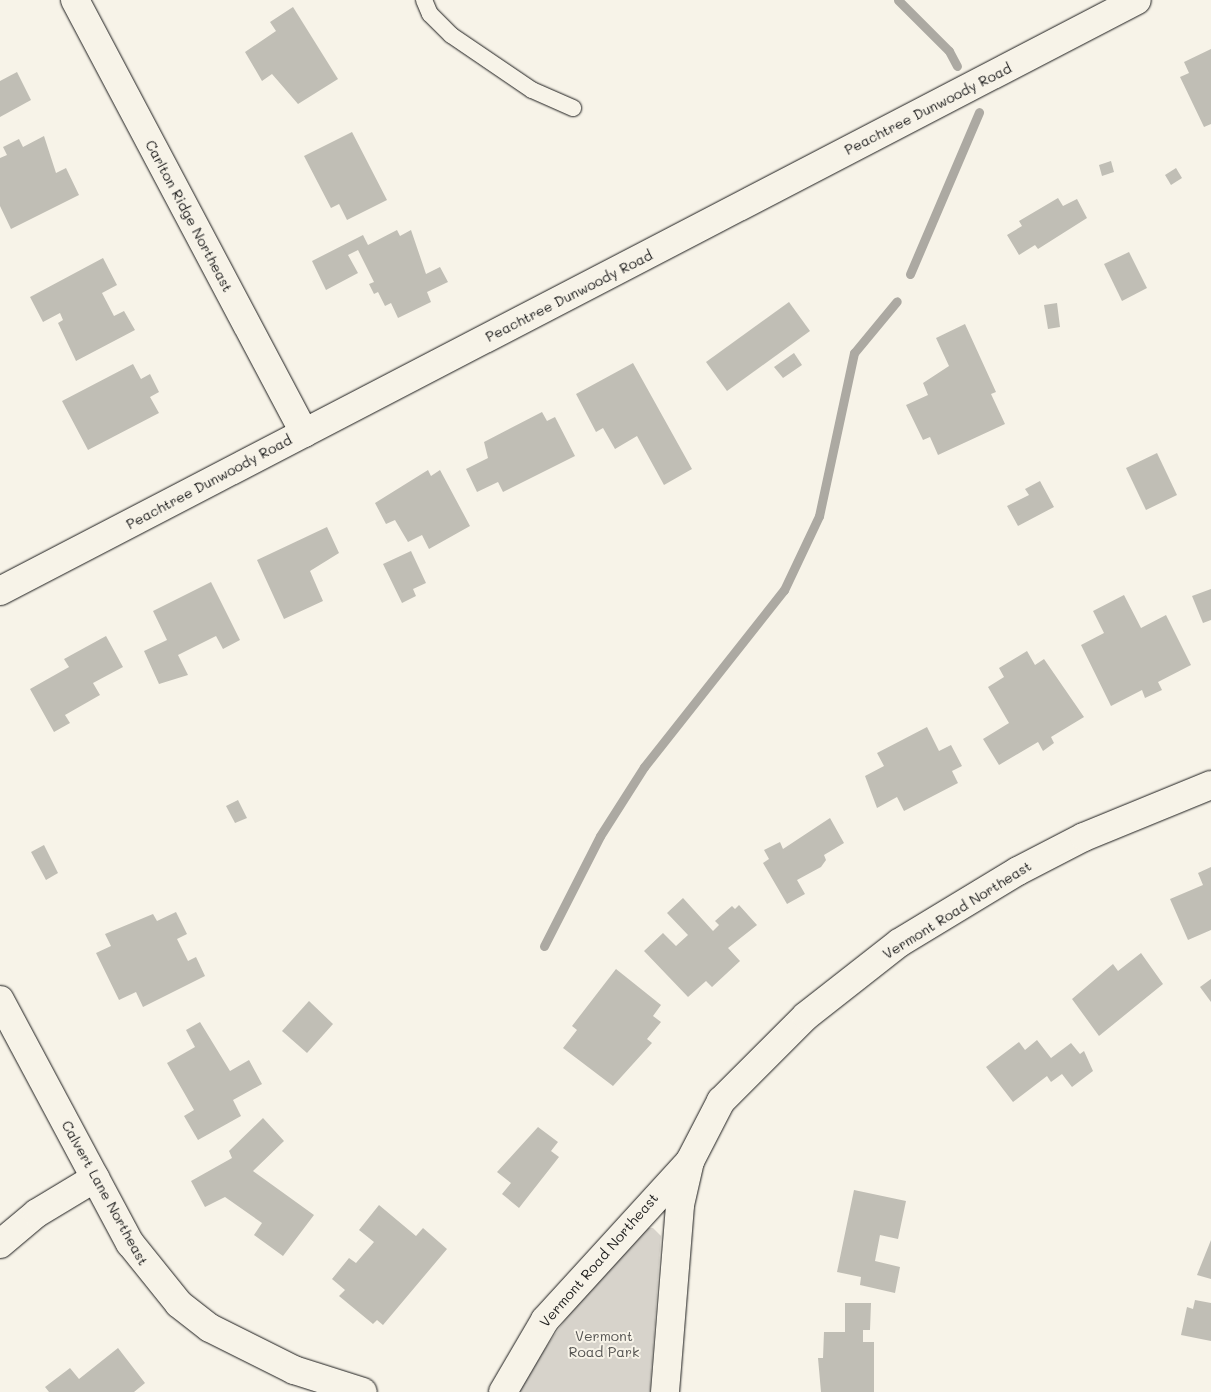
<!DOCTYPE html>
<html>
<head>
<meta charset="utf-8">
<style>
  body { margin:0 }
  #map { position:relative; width:1211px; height:1392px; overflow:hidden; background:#f7f3e8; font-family:Mali,sans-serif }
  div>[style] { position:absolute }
  .green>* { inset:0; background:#d7d3cb }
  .stream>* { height:9px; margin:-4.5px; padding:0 4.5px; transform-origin:4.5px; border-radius:4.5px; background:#aca9a2 }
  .building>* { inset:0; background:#c0beb5 }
  .roads { filter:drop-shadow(0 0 1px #1c1c1c) drop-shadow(0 0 1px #1c1c1c) }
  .lane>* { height:16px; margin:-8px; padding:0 8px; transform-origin:8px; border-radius:8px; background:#f7f3e8 }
  .street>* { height:28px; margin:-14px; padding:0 14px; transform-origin:14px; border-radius:14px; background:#f7f3e8 }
  .secondary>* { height:28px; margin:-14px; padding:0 14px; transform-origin:14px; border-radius:14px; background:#f7f3e8 }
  span { translate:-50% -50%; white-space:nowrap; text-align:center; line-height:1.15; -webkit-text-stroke:4px #f7f3e8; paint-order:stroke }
  .street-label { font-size:14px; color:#1c1c1c }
  .park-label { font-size:14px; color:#545351 }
</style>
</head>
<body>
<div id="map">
  <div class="green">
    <div style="clip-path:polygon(639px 1227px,653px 1228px,661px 1236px,650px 1392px,515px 1392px,605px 1262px)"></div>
  </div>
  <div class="stream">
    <div style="left:898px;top:0;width:72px;rotate:45deg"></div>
    <div style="left:949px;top:51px;width:17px;rotate:62deg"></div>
    <div style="left:910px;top:274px;width:176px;rotate:-66.9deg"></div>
    <div style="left:544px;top:946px;width:123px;rotate:-63deg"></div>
    <div style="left:600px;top:836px;width:82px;rotate:-57.5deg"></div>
    <div style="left:644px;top:767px;width:226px;rotate:-51.7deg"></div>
    <div style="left:784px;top:590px;width:82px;rotate:-64.7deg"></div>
    <div style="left:819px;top:516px;width:167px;rotate:-77.9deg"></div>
    <div style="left:854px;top:353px;width:67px;rotate:-50.4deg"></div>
  </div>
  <div class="building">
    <div style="clip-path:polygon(293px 7px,338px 79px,298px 104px,272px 74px,262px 81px,245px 52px,276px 31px,270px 22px)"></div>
    <div style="clip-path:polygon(1211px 49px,1211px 124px,1204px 127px,1180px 77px,1189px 73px,1184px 62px)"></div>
    <div style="clip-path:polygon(17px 72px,31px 100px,0 117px,0 81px)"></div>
    <div style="clip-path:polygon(352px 132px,387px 200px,347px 220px,339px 204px,331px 208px,304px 156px)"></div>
    <div style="clip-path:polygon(44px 136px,56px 173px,66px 168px,79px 195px,11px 229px,0 206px,0 158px,7px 155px,3px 147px,19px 139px,23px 147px)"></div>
    <div style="clip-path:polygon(1111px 161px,1114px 172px,1102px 176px,1099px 165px)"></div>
    <div style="clip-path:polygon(1176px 168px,1182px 178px,1171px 185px,1165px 175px)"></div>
    <div style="clip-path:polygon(1058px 198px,1063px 206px,1077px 199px,1087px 218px,1038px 249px,1035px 245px,1019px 255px,1007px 235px,1022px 226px,1019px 221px)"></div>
    <div style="clip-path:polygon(397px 230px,400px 236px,411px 230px,426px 274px,440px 267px,448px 282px,427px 292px,431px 302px,398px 318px,391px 303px,385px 306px,378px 292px,374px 294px,369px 284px,374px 282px,358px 250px,348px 255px,358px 273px,326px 290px,312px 261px,363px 235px,368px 245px)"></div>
    <div style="clip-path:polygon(1129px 252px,1147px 288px,1122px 301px,1104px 264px)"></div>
    <div style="clip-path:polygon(103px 258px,117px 285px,102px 293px,114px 316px,124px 311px,135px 330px,76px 361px,58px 323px,63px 320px,60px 313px,43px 322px,30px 297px)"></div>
    <div style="clip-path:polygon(789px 302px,810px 331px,727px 391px,706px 362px)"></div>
    <div style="clip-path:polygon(1057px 303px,1060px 327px,1048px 329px,1044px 305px)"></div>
    <div style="clip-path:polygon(965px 324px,996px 392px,991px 394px,1005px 424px,938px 455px,930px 437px,923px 440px,906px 405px,928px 395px,923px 383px,949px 366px,936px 338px)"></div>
    <div style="clip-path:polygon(794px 353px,802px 365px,783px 378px,774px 367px)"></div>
    <div style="clip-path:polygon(633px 363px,692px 469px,664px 485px,637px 436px,615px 449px,603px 428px,596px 432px,576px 394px)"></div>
    <div style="clip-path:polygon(133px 364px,141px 379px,150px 374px,159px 392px,150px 397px,159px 413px,88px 450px,62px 401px)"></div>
    <div style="clip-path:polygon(542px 412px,547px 421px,555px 417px,575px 456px,503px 492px,498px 482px,477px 492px,466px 469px,488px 458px,484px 442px)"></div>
    <div style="clip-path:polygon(1157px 453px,1177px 495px,1146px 510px,1126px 468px)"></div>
    <div style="clip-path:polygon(428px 470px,431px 476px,440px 470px,470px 526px,429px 549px,422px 535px,408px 542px,395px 520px,386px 524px,375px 503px)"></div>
    <div style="clip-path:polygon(1040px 481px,1054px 507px,1018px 526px,1007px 506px,1029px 495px,1025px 489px)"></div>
    <div style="clip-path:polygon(327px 527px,339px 553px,310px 571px,323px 601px,284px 619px,257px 560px)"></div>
    <div style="clip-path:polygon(411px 551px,426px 583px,413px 589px,416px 596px,402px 603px,383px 564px)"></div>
    <div style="clip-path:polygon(211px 582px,240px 640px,223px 649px,216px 636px,178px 655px,188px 675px,159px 684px,144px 651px,167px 640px,153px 611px)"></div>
    <div style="clip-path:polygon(1211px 589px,1211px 620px,1203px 623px,1192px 596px)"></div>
    <div style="clip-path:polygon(1124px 595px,1141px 628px,1166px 615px,1191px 665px,1158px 682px,1162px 690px,1145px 698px,1142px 690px,1111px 706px,1081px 645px,1104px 633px,1093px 611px)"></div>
    <div style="clip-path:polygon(106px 636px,123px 667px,93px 683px,100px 695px,65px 715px,70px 723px,54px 732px,30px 689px,69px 667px,64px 659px)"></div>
    <div style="clip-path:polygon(1027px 651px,1035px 665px,1044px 659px,1084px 717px,1051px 737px,1054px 743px,1043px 751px,1038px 742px,999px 765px,983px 739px,1009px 723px,988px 687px,1004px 677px,999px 668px)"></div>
    <div style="clip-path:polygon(927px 727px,939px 751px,951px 745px,962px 766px,952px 771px,958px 783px,904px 811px,897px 797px,877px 808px,865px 776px,884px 766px,877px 753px)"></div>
    <div style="clip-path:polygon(238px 800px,247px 818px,235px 823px,226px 806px)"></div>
    <div style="clip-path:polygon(830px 818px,844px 843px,824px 855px,826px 860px,821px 867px,797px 880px,805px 894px,787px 904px,763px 863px,769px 859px,764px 850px,780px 842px,783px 849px)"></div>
    <div style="clip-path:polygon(44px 845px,58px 873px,46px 880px,31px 852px)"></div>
    <div style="clip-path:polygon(1211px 867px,1211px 930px,1188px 940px,1170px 899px,1203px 885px,1198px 873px)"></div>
    <div style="clip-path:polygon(683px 898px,713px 931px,719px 925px,715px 921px,732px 906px,735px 909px,739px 905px,757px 925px,728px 948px,740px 961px,712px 987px,706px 981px,688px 997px,644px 951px,663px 933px,676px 946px,688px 935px,667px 913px)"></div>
    <div style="clip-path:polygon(176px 912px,187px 934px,177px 939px,188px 961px,196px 957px,205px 976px,143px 1007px,136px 992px,119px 1000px,96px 953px,111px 946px,105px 934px,153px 914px,157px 921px)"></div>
    <div style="clip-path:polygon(1141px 953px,1163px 984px,1099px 1036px,1072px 999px,1113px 964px,1118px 971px)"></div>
    <div style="clip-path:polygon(616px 969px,661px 1005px,653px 1016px,661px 1022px,647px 1039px,652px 1043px,613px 1086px,563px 1048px,577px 1030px,572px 1026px)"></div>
    <div style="clip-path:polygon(1211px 979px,1211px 1002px,1200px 987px)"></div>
    <div style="clip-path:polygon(309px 1001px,333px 1024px,307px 1053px,282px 1031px)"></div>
    <div style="clip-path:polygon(200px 1022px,230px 1071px,249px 1060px,262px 1084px,233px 1100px,241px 1116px,198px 1140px,184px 1116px,194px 1110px,167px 1063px,195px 1047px,186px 1030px)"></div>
    <div style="clip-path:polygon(1037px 1040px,1051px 1058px,1071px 1043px,1080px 1054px,1084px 1051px,1093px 1071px,1072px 1087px,1062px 1074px,1051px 1082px,1047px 1076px,1013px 1102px,986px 1067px,1019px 1042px,1025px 1050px)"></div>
    <div style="clip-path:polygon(263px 1118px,284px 1141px,253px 1171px,314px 1215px,283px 1256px,254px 1235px,262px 1223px,225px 1197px,205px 1207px,191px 1181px,232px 1158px,229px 1151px)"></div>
    <div style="clip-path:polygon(538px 1127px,558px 1142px,551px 1151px,559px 1157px,519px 1208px,502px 1194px,511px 1183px,497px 1172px)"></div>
    <div style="clip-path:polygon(854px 1190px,906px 1201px,898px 1239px,880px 1235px,875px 1261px,900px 1267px,895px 1293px,860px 1285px,861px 1277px,837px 1272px)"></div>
    <div style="clip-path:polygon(379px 1205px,416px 1236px,423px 1228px,447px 1249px,383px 1325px,377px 1320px,373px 1324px,339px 1296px,345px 1290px,332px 1279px,349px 1258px,356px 1263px,374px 1242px,359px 1230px)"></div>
    <div style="clip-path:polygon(1211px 1240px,1211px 1279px,1197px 1275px)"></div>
    <div style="clip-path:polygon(1195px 1300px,1211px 1303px,1211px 1341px,1181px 1335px,1187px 1307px,1193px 1309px)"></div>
    <div style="clip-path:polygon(845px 1303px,871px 1303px,870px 1330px,863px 1330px,863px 1342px,874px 1342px,874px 1392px,821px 1392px,818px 1358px,823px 1358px,824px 1332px,845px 1332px)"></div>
    <div style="clip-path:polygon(118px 1348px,145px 1383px,134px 1392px,49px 1392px,45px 1387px,70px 1368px,79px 1379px)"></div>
  </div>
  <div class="roads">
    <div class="lane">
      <div style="left:424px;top:0;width:15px;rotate:67deg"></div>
      <div style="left:430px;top:14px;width:30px;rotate:45deg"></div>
      <div style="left:451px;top:35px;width:98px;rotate:34.2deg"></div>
      <div style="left:532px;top:90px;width:45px;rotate:23.7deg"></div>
    </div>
    <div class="street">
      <div style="left:75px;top:0;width:490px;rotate:62.1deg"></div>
      <div style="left:0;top:1000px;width:276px;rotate:61.9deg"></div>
      <div style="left:130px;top:1243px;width:78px;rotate:51.2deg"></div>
      <div style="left:179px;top:1304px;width:39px;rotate:38deg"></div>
      <div style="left:210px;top:1328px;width:94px;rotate:26.6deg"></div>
      <div style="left:294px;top:1370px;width:72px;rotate:17.7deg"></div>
      <div style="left:0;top:1244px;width:48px;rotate:-40deg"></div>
      <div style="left:37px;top:1213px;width:68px;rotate:-31.1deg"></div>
      <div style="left:503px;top:1392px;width:83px;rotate:-59.7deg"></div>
      <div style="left:545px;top:1320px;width:215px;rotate:-47.6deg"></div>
      <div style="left:690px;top:1161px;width:68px;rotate:-62.7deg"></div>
      <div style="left:721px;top:1101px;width:120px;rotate:-45deg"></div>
      <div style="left:806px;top:1016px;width:118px;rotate:-38.1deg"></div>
      <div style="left:899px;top:943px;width:139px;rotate:-31.2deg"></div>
      <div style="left:1018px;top:871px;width:74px;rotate:-27.3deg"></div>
      <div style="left:1084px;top:837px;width:137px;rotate:-22.3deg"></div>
      <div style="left:665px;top:1392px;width:188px;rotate:-85.4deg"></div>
      <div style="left:680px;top:1205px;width:45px;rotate:-77.2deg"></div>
    </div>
    <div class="secondary">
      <div style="left:0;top:591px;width:1281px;rotate:-27.46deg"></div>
    </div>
  </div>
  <div class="street-label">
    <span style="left:928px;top:109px;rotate:-27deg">Peachtree Dunwoody Road</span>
    <span style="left:189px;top:216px;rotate:62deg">Carlton Ridge Northeast</span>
    <span style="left:569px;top:296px;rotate:-27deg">Peachtree Dunwoody Road</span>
    <span style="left:209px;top:482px;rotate:-28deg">Peachtree Dunwoody Road</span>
    <span style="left:957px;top:910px;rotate:-32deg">Vermont Road Northeast</span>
    <span style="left:105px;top:1193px;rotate:61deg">Calvert Lane Northeast</span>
    <span style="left:599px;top:1260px;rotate:-49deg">Vermont Road Northeast</span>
  </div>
  <div class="park-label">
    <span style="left:604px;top:1344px">Vermont<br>Road Park</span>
  </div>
</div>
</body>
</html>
